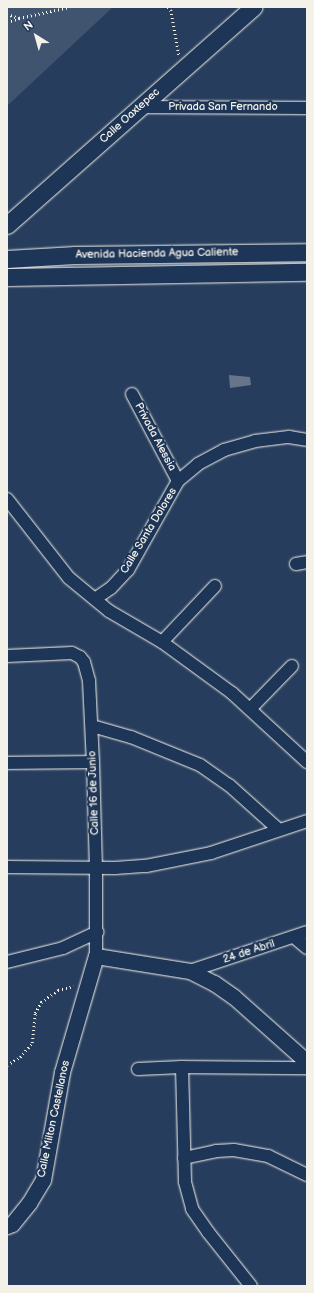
<!DOCTYPE html>
<html>
<head>
<meta charset="utf-8">
<style>
  body { margin:0 }
  #map { position:relative; width:314px; height:1293px; overflow:hidden; background:#263d5d; font-family:"Balsamiq Sans",sans-serif }
  div>[style] { position:absolute }
  .green>* { inset:0; background:#40546f }
  .water>* { inset:0; background:#677588 }
  .path>* { height:2.5px; margin-top:-1.25px; transform-origin:0; background:repeating-linear-gradient(90deg,#f4f1e8 0 1px,transparent 0 4px) }
  .roads { filter:drop-shadow(0 0 1px #f4f1e8) drop-shadow(0 0 1px #f4f1e8) }
  .minor>* { height:12px; margin:-6px; padding:0 6px; transform-origin:6px; border-radius:6px; background:#1d3557 }
  .tertiary>* { height:15px; margin:-7.5px; padding:0 7.5px; transform-origin:7.5px; border-radius:7.5px; background:#1d3557 }
  .secondary>* { height:17px; margin:-8.5px; padding:0 8.5px; transform-origin:8.5px; border-radius:8.5px; background:#1d3557 }
  span { translate:-50% -50%; white-space:nowrap; text-align:center; line-height:1.15; -webkit-text-stroke:4px #1d3557; paint-order:stroke }
  .street-label { font-size:11px; color:#f4f1e8 }
  .frame { position:absolute; inset:0; border:8px solid #f4f1e8; pointer-events:none }
  .north { position:absolute; left:16px; top:16px; width:40px; height:40px; -webkit-text-stroke:3px #1d3557; paint-order:stroke; rotate:323deg; font-size:11px; font-weight:700; line-height:16px; text-align:center; color:#f4f1e8 }
  .north::after { content:''; display:block; margin:auto; width:14px; height:18px; background:#f4f1e8; clip-path:polygon(50% 0,100% 100%,50% 72%,0 100%) }
</style>
</head>
<body>
<div id="map">
  <div class="green">
    <div style="clip-path:polygon(7px 7px,113px 7px,7px 106px)"></div>
  </div>
  <div class="water">
    <div style="clip-path:polygon(229px 375px,250px 377px,251px 385px,230px 388px)"></div>
  </div>
  <div class="path">
    <div style="left:168px;top:7px;width:4px;rotate:45deg"></div>
    <div style="left:171px;top:10px;width:46px;rotate:79.9deg"></div>
    <div style="left:7px;top:14px;width:13px;rotate:18deg"></div>
    <div style="left:19px;top:18px;width:52px;rotate:-12.2deg"></div>
    <div style="left:7px;top:22px;width:13px;rotate:-18deg"></div>
    <div style="left:7px;top:1065px;width:15px;rotate:-32deg"></div>
    <div style="left:20px;top:1057px;width:18px;rotate:-49deg"></div>
    <div style="left:32px;top:1043px;width:30px;rotate:-84deg"></div>
    <div style="left:35px;top:1013px;width:13px;rotate:-61deg"></div>
    <div style="left:41px;top:1002px;width:21px;rotate:-35deg"></div>
    <div style="left:58px;top:990px;width:16px;rotate:-14deg"></div>
  </div>
  <div class="roads">
    <div class="minor">
      <div style="left:139px;top:107px;width:168px;rotate:0.3deg"></div>
      <div style="left:132px;top:394px;width:98px;rotate:62.1deg"></div>
      <div style="left:7px;top:499px;width:100px;rotate:51.9deg"></div>
      <div style="left:69px;top:578px;width:52px;rotate:39.5deg"></div>
      <div style="left:109px;top:611px;width:61px;rotate:30.3deg"></div>
      <div style="left:162px;top:642px;width:87px;rotate:36.1deg"></div>
      <div style="left:232px;top:693px;width:102px;rotate:42.6deg"></div>
      <div style="left:296px;top:564px;width:11px;rotate:-10deg"></div>
      <div style="left:95px;top:599px;width:19px;rotate:-35deg"></div>
      <div style="left:111px;top:588px;width:25px;rotate:-47deg"></div>
      <div style="left:128px;top:570px;width:102px;rotate:-60.7deg"></div>
      <div style="left:178px;top:481px;width:26px;rotate:-40deg"></div>
      <div style="left:198px;top:464px;width:30px;rotate:-28deg"></div>
      <div style="left:224px;top:450px;width:32px;rotate:-16deg"></div>
      <div style="left:255px;top:441px;width:34px;rotate:-7deg"></div>
      <div style="left:289px;top:437px;width:18px;rotate:9deg"></div>
      <div style="left:162px;top:642px;width:77px;rotate:-46.6deg"></div>
      <div style="left:7px;top:656px;width:65px;rotate:-2.6deg"></div>
      <div style="left:72px;top:653px;width:9px;rotate:27deg"></div>
      <div style="left:80px;top:657px;width:6px;rotate:51deg"></div>
      <div style="left:84px;top:662px;width:20px;rotate:75deg"></div>
      <div style="left:89px;top:681px;width:81px;rotate:87.2deg"></div>
      <div style="left:93px;top:762px;width:106px;rotate:88.4deg"></div>
      <div style="left:96px;top:868px;width:88px;rotate:90deg"></div>
      <div style="left:250px;top:709px;width:60px;rotate:-45.7deg"></div>
      <div style="left:92px;top:726px;width:41px;rotate:15.8deg"></div>
      <div style="left:131px;top:737px;width:74px;rotate:22.1deg"></div>
      <div style="left:200px;top:765px;width:35px;rotate:35deg"></div>
      <div style="left:229px;top:785px;width:67px;rotate:42deg"></div>
      <div style="left:7px;top:763px;width:86px;rotate:-0.7deg"></div>
      <div style="left:7px;top:867px;width:108px;rotate:0.5deg"></div>
      <div style="left:115px;top:868px;width:31px;rotate:-4deg"></div>
      <div style="left:146px;top:866px;width:66px;rotate:-11.3deg"></div>
      <div style="left:211px;top:853px;width:101px;rotate:-18.4deg"></div>
      <div style="left:294px;top:937px;width:17px;rotate:40deg"></div>
      <div style="left:7px;top:962px;width:58px;rotate:-14deg"></div>
      <div style="left:63px;top:948px;width:38px;rotate:-25deg"></div>
      <div style="left:190px;top:971px;width:123px;rotate:-18.4deg"></div>
      <div style="left:182px;top:1067px;width:115px;rotate:88.5deg"></div>
      <div style="left:185px;top:1182px;width:28px;rotate:75deg"></div>
      <div style="left:192px;top:1209px;width:28px;rotate:55deg"></div>
      <div style="left:208px;top:1232px;width:69px;rotate:51.5deg"></div>
      <div style="left:138px;top:1069px;width:44px;rotate:-2.6deg"></div>
      <div style="left:182px;top:1067px;width:125px;rotate:0.5deg"></div>
      <div style="left:184px;top:1158px;width:33px;rotate:-12deg"></div>
      <div style="left:216px;top:1151px;width:18px;rotate:-3deg"></div>
      <div style="left:234px;top:1150px;width:35px;rotate:10deg"></div>
      <div style="left:268px;top:1156px;width:43px;rotate:26deg"></div>
    </div>
    <div class="tertiary">
      <div style="left:7px;top:1226px;width:5px;rotate:-22deg"></div>
      <div style="left:12px;top:1224px;width:27px;rotate:-51deg"></div>
      <div style="left:29px;top:1203px;width:27px;rotate:-59deg"></div>
      <div style="left:43px;top:1180px;width:110px;rotate:-80deg"></div>
      <div style="left:62px;top:1072px;width:121px;rotate:-73.7deg"></div>
      <div style="left:96px;top:956px;width:95px;rotate:9.1deg"></div>
      <div style="left:190px;top:971px;width:27px;rotate:27deg"></div>
      <div style="left:214px;top:983px;width:24px;rotate:35deg"></div>
      <div style="left:234px;top:997px;width:98px;rotate:41.7deg"></div>
    </div>
    <div class="secondary">
      <div style="left:7px;top:225px;width:329px;rotate:-41.5deg"></div>
      <div style="left:7px;top:259px;width:68px;rotate:-3.4deg"></div>
      <div style="left:75px;top:255px;width:232px;rotate:-0.7deg"></div>
      <div style="left:7px;top:277px;width:300px;rotate:-1deg"></div>
    </div>
  </div>
  <div class="street-label">
    <span style="left:223px;top:107px">Privada San Fernando</span>
    <span style="left:130px;top:116px;rotate:-42deg">Calle Oaxtepec</span>
    <span style="left:157px;top:254px;rotate:-1deg">Avenida Hacienda Agua Caliente</span>
    <span style="left:155px;top:437px;rotate:62deg">Privada Alessia</span>
    <span style="left:149px;top:531px;rotate:-59deg">Calle Santa Dolores</span>
    <span style="left:94px;top:793px;rotate:-92deg">Calle 16 de Junio</span>
    <span style="left:249px;top:952px;rotate:-18deg">24 de Abril</span>
    <span style="left:54px;top:1119px;rotate:-78deg">Calle Milton Castellanos</span>
  </div>
  <div class="frame"></div>
  <div class="north">N</div>
</div>
</body>
</html>
